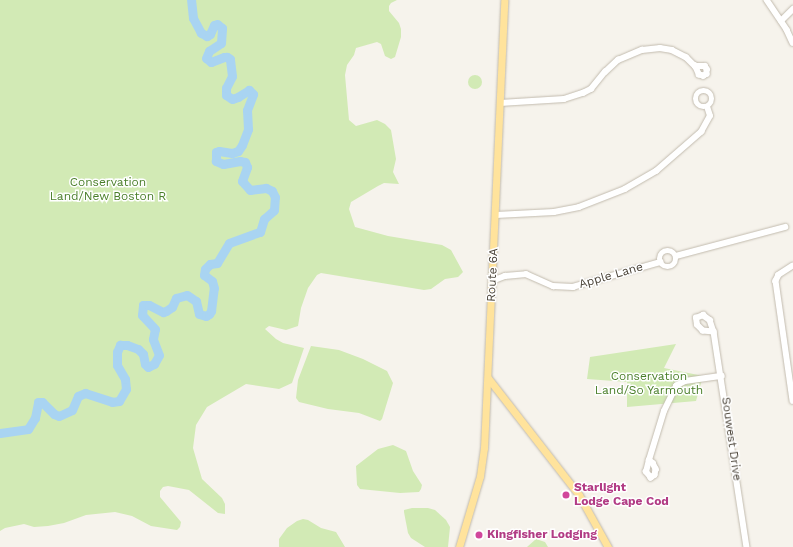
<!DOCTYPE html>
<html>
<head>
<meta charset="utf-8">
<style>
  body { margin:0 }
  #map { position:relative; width:793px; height:547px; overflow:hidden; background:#f6f3ec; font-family:"Work Sans",sans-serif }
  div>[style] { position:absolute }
  .green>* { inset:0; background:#d2eab5 }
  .round { border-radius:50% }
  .river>* { height:9px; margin:-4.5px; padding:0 4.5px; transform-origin:4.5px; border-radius:4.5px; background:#a9d4f2 }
  .roads { filter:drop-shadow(0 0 1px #c2bbae) drop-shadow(0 0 1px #c2bbae) }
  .minor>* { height:5.5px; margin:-2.75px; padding:0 2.75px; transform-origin:2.75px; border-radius:2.75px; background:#fff }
  .minor>.ring { margin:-2.75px; padding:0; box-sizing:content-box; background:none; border:5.5px solid #fff; border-radius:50% }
  .major>* { height:7px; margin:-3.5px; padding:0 3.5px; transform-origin:3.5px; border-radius:3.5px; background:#ffe39c }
  .dots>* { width:11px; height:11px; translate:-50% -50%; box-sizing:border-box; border:2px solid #fff; border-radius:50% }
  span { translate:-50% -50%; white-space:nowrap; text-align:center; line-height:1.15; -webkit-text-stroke:3px #fff; paint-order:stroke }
  .park-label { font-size:12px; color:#4a7f2a }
  .street-label { font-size:12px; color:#4b4439 }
  .hotel-label { font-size:12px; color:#b23c85; font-weight:700 }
  .left { translate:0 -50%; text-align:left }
</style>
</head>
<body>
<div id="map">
  <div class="green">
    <div style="clip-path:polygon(0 0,397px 0,391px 3px,389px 6px,389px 11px,399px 23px,401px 29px,401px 37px,395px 57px,391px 59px,385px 56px,381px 44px,377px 42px,356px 48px,354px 55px,347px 65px,345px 75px,349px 120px,356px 126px,377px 120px,385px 124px,391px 130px,396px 159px,393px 172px,399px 184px,384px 183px,378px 186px,351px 202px,349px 209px,355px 227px,388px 236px,442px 245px,451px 250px,463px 272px,458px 277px,445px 279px,431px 289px,424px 290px,321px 273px,317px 275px,308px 288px,301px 308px,298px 326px,286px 330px,269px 326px,265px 329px,276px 339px,283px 343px,304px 348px,292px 383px,279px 389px,246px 384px,207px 407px,196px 425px,193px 448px,202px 479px,222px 498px,225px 504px,225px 514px,218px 513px,189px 490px,168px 486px,163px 487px,160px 491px,160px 497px,181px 522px,180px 527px,177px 530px,151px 526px,132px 516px,115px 512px,86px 515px,64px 523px,48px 526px,34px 527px,24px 524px,5px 528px,0 531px)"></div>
    <div class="round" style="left:468px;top:75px;width:14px;height:14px"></div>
    <div style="clip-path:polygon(676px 344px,664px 368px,703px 376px,696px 401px,627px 407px,627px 382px,587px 379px,590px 357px)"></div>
    <div style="clip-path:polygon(311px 346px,339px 350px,363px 359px,387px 371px,393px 383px,382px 419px,380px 421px,359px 413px,328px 409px,299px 402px,296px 398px,298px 380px)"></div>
    <div style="clip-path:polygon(393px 445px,406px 451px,413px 471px,422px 485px,421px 489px,419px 492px,400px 493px,360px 489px,357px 485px,356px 466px,378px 449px)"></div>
    <div style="clip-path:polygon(412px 508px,428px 508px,435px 510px,446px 520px,450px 527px,448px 547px,425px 547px,411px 538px,408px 533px,404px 512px,404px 510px)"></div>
    <div style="clip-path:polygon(303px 519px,308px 520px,321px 528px,336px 532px,345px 547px,279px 547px,279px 539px,287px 528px,297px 521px)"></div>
    <div style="clip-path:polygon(536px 539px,545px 542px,548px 547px,527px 547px)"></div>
  </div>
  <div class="river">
    <div style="left:0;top:433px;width:28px;rotate:-8deg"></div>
    <div style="left:28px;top:429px;width:13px;rotate:-58deg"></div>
    <div style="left:35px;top:418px;width:16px;rotate:-79deg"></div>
    <div style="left:38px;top:402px;width:4px"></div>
    <div style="left:42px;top:402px;width:17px;rotate:45deg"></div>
    <div style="left:54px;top:414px;width:5px;rotate:22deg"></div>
    <div style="left:59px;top:416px;width:14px;rotate:-25deg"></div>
    <div style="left:72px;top:410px;width:15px;rotate:-67deg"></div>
    <div style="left:78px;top:396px;width:8px;rotate:-23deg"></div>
    <div style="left:85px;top:393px;width:28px;rotate:18deg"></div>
    <div style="left:112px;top:402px;width:7px;rotate:-8deg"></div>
    <div style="left:119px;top:401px;width:14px;rotate:-60deg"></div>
    <div style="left:126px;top:389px;width:10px;rotate:-96deg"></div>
    <div style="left:125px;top:379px;width:16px;rotate:-120deg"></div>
    <div style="left:117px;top:365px;width:13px;rotate:-90deg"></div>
    <div style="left:117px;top:352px;width:8px;rotate:-67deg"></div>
    <div style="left:120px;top:345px;width:7px"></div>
    <div style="left:127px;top:345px;width:12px;rotate:20deg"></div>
    <div style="left:138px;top:349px;width:7px;rotate:45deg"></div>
    <div style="left:143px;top:354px;width:10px;rotate:79deg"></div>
    <div style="left:145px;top:364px;width:4px;rotate:45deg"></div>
    <div style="left:148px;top:367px;width:7px;rotate:-27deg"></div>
    <div style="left:154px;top:364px;width:10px;rotate:-61deg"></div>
    <div style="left:159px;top:355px;width:17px;rotate:-111deg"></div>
    <div style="left:153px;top:339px;width:10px;rotate:-79deg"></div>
    <div style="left:155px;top:329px;width:19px;rotate:-133deg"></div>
    <div style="left:142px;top:315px;width:10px;rotate:-84deg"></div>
    <div style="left:143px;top:305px;width:6px"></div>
    <div style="left:149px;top:305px;width:16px;rotate:27deg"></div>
    <div style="left:163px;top:312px;width:3px;rotate:-18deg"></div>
    <div style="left:166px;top:311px;width:7px;rotate:-34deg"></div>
    <div style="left:172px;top:307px;width:10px;rotate:-66deg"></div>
    <div style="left:176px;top:298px;width:11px;rotate:-15deg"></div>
    <div style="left:187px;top:295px;width:11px;rotate:34deg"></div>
    <div style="left:196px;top:301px;width:13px;rotate:77deg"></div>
    <div style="left:199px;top:314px;width:7px;rotate:16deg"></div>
    <div style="left:206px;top:316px;width:4px;rotate:-34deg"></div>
    <div style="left:209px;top:314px;width:4px;rotate:-56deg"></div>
    <div style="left:211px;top:311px;width:23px;rotate:-83deg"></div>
    <div style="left:214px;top:288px;width:7px;rotate:-106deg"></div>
    <div style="left:212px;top:281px;width:10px;rotate:-143deg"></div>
    <div style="left:204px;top:275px;width:6px;rotate:-81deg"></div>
    <div style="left:205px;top:269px;width:7px;rotate:-45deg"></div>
    <div style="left:210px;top:264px;width:7px;rotate:-8deg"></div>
    <div style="left:217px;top:263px;width:23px;rotate:-59deg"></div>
    <div style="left:229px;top:243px;width:33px;rotate:-20deg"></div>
    <div style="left:260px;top:232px;width:14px;rotate:-73deg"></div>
    <div style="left:264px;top:219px;width:13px;rotate:-42deg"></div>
    <div style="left:274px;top:210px;width:13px;rotate:-86deg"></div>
    <div style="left:275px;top:197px;width:7px;rotate:-117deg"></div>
    <div style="left:272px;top:191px;width:7px;rotate:-153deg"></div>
    <div style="left:266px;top:188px;width:16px;rotate:173deg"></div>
    <div style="left:250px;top:190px;width:12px;rotate:-132deg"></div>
    <div style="left:242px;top:181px;width:15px;rotate:-70deg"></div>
    <div style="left:247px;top:167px;width:5px;rotate:-112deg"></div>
    <div style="left:245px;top:162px;width:5px;rotate:-169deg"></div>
    <div style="left:240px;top:161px;width:17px;rotate:170deg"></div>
    <div style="left:223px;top:164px;width:8px;rotate:-157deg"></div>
    <div style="left:216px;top:161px;width:9px;rotate:-90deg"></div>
    <div style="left:216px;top:152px;width:3px;rotate:-18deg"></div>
    <div style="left:219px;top:151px;width:13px;rotate:9deg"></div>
    <div style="left:232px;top:153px;width:6px;rotate:-18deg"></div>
    <div style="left:238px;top:151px;width:7px;rotate:-56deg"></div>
    <div style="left:242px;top:145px;width:17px;rotate:-69deg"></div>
    <div style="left:248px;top:129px;width:19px;rotate:-93deg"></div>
    <div style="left:247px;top:110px;width:17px;rotate:-69deg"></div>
    <div style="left:253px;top:94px;width:6px;rotate:-135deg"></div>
    <div style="left:249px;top:90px;width:13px;rotate:148deg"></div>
    <div style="left:238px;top:97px;width:6px;rotate:162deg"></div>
    <div style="left:232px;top:99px;width:7px;rotate:-146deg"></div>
    <div style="left:226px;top:95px;width:7px;rotate:-90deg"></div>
    <div style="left:226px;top:88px;width:13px;rotate:-63deg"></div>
    <div style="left:232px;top:76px;width:17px;rotate:-97deg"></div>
    <div style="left:230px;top:59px;width:4px;rotate:-146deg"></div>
    <div style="left:227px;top:57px;width:3px;rotate:180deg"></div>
    <div style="left:224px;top:57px;width:14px;rotate:159deg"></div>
    <div style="left:211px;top:62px;width:6px;rotate:-141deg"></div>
    <div style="left:206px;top:58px;width:8px;rotate:-67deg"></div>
    <div style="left:209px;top:51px;width:14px;rotate:-34deg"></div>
    <div style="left:221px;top:43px;width:15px;rotate:-86deg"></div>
    <div style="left:222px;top:28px;width:6px;rotate:-141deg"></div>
    <div style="left:217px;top:24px;width:3px;rotate:162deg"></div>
    <div style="left:214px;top:25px;width:10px;rotate:114deg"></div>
    <div style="left:210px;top:34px;width:4px;rotate:146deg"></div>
    <div style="left:207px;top:36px;width:7px;rotate:-153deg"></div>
    <div style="left:201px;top:33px;width:17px;rotate:-118deg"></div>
    <div style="left:193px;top:18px;width:18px;rotate:-96deg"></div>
  </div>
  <div class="roads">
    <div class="minor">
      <div style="left:767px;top:0;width:36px;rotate:56deg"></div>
      <div style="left:787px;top:30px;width:14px;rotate:65deg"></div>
      <div style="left:781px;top:21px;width:17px;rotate:-45deg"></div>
      <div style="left:695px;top:66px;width:10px"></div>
      <div style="left:705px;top:66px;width:4px;rotate:56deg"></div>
      <div style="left:707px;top:69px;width:5px;rotate:90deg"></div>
      <div style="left:707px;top:74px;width:4px;rotate:146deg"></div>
      <div style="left:704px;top:76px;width:5px;rotate:-169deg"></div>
      <div style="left:699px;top:75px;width:10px;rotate:-114deg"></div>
      <div class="ring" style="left:696px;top:91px;width:10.5px;height:10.5px"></div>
      <div style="left:500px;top:103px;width:64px;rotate:-3.6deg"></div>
      <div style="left:564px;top:99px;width:20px;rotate:-18deg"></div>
      <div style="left:583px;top:93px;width:9px;rotate:-27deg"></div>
      <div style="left:591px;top:89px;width:22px;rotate:-51deg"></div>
      <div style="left:605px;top:72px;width:18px;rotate:-43deg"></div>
      <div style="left:618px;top:60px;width:26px;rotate:-23deg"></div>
      <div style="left:642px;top:50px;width:18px;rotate:-6deg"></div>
      <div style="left:660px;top:48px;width:12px;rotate:9deg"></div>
      <div style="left:672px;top:50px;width:16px;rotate:27deg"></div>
      <div style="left:686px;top:57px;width:13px;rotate:45deg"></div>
      <div style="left:496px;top:215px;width:58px;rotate:-3deg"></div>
      <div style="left:554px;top:212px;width:25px;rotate:-11deg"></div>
      <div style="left:579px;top:207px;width:49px;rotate:-21.4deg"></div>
      <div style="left:625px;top:189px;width:36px;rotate:-30deg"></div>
      <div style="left:656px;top:171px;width:60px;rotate:-40.9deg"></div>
      <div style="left:701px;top:132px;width:18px;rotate:-61deg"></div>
      <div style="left:710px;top:116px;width:9px;rotate:-108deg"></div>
      <div class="ring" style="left:660px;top:251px;width:10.5px;height:10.5px"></div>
      <div style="left:676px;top:256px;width:113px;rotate:-14.9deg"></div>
      <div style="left:793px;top:266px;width:17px;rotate:147deg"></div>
      <div style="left:779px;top:275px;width:7px;rotate:117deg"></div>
      <div style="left:776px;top:281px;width:121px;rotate:81.9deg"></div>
      <div style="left:492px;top:281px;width:14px;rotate:-21deg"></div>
      <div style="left:505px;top:276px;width:21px;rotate:-5deg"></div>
      <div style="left:526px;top:274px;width:30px;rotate:24deg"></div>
      <div style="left:553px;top:286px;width:20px;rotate:3deg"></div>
      <div style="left:573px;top:287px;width:91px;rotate:-16deg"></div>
      <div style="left:703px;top:315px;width:9px;rotate:36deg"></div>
      <div style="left:710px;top:320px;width:13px;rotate:72deg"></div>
      <div style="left:714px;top:332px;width:11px;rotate:-175deg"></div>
      <div style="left:703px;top:331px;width:8px;rotate:-135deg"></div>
      <div style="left:697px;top:325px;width:7px;rotate:-98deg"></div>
      <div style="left:696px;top:318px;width:8px;rotate:-23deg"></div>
      <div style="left:714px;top:332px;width:218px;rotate:81.3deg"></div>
      <div style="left:649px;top:460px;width:51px;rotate:-73deg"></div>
      <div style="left:664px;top:411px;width:28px;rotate:-64deg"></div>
      <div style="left:676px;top:386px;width:10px;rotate:-29deg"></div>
      <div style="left:685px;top:381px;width:37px;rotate:-8deg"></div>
      <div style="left:649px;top:460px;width:5px;rotate:37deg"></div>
      <div style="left:653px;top:463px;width:7px;rotate:63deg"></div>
      <div style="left:656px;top:469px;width:6px;rotate:99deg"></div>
      <div style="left:655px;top:475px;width:5px;rotate:143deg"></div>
      <div style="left:651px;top:478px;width:8px;rotate:-130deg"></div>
      <div style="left:646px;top:472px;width:12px;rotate:-76deg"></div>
    </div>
    <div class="major">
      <div style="left:488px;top:378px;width:148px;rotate:52.1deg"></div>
      <div style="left:579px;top:495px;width:60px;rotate:60.9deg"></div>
      <div style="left:459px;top:547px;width:74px;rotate:-73.5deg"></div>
      <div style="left:480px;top:476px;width:28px;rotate:-82deg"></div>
      <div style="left:484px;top:448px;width:448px;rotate:-87.4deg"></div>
    </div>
  </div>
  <div class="dots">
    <div style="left:566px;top:495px;background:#d1479c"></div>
    <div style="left:479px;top:535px;background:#d1479c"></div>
  </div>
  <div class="park-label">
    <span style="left:108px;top:190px">Conservation<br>Land/New Boston R</span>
    <span style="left:649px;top:384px">Conservation<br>Land/So Yarmouth</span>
  </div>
  <div class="street-label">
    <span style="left:493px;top:275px;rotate:-87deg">Route 6A</span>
    <span style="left:611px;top:276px;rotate:-16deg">Apple Lane</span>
    <span style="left:731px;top:439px;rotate:82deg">Souwest Drive</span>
  </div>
  <div class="hotel-label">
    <span class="left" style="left:574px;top:495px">Starlight<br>Lodge Cape Cod</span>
    <span class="left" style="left:487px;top:535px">Kingfisher Lodging</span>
  </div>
</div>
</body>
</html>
